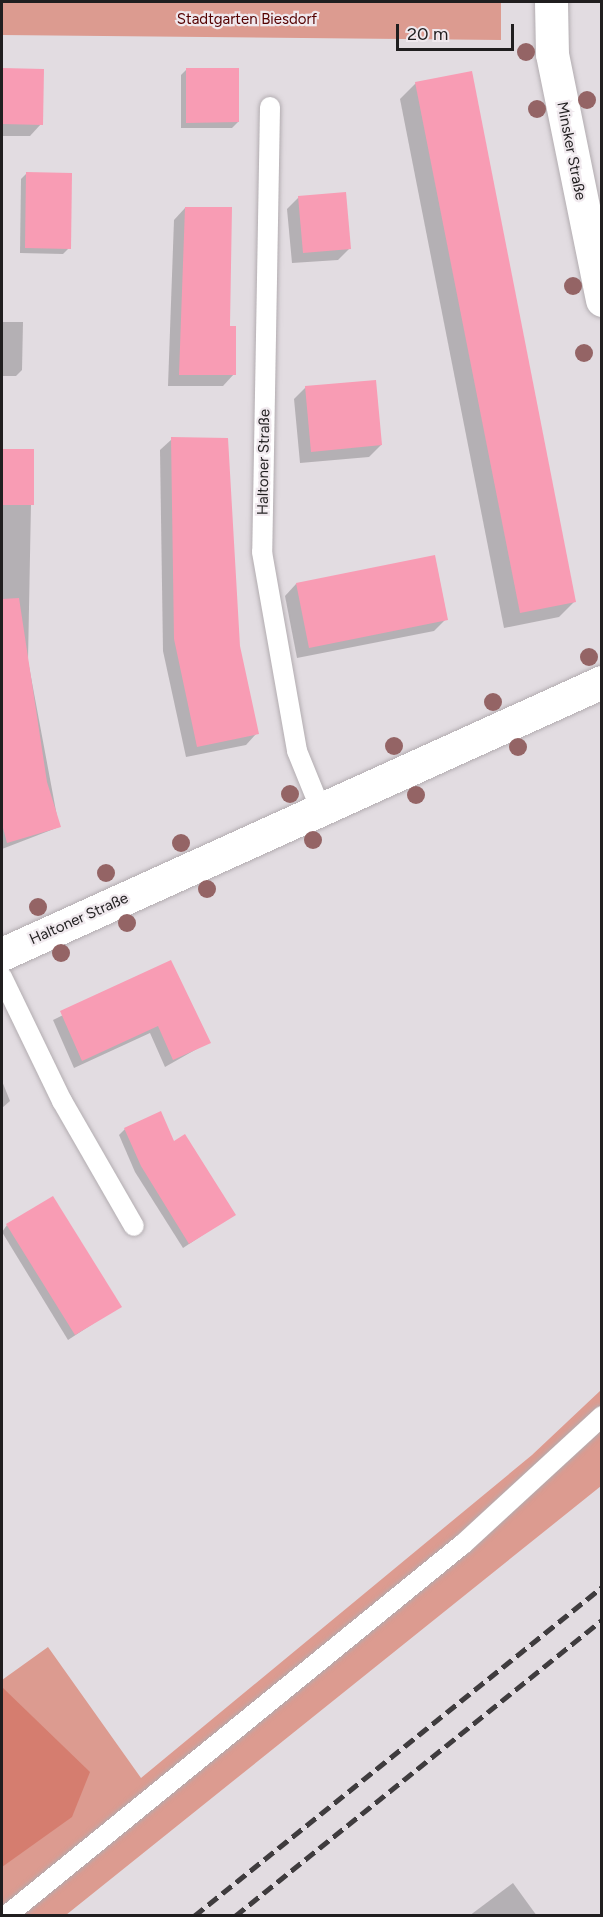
<!DOCTYPE html>
<html>
<head>
<meta charset="utf-8">
<style>
  body { margin:0 }
  #map { position:relative; width:603px; height:1917px; overflow:hidden; background:#e2dce1; font-family:Figtree,sans-serif }
  div>[style] { position:absolute }
  .green>* { inset:0; background:#dc9b90 }
  .forest>* { inset:0; background:#d57d6f }
  .shadow>* { inset:0; background:#0003 }
  .building>* { inset:0; background:#f89cb4 }
  .roads { filter:drop-shadow(0 0 2px #b2acb0) drop-shadow(0 0 2px #b2acb0) }
  .lane>* { height:20px; margin:-10px; padding:0 10px; transform-origin:10px; border-radius:10px; background:#fff }
  .street>* { height:33px; margin:-16.5px; padding:0 16.5px; transform-origin:16.5px; border-radius:16.5px; background:#fff }
  .rail>* { height:4.5px; margin-top:-2.25px; transform-origin:0; background:repeating-linear-gradient(90deg,#3f3c3e 0 12px,transparent 0 18px) }
  .trees>* { width:18px; height:18px; margin:-9px; border-radius:50%; background:#946465 }
  span { translate:-50% -50%; white-space:nowrap; text-align:center; line-height:1.15; -webkit-text-stroke:4.5px #f0e9ee; paint-order:stroke }
  .park-label { font-size:15px; color:#540100 }
  .street-label { font-size:15px; color:#201e1f }
  .frame { position:absolute; inset:0; border:3px solid #201e1f; pointer-events:none }
  .scale { position:absolute; left:396px; top:24px; width:118px; height:27px; box-sizing:border-box; border:3px solid #201e1f; border-top:0; padding-left:8px; font-size:18px; line-height:21px; white-space:nowrap; color:#201e1f; -webkit-text-stroke:4px #f0e9ee; paint-order:stroke }
</style>
</head>
<body>
<div id="map">
  <div class="green">
    <div style="clip-path:polygon(2px 2px,501px 2px,501px 40px,2px 35px)"></div>
    <div style="clip-path:polygon(601px 1390px,601px 1486px,66px 1915px,2px 1915px,2px 1680px,48px 1647px,141px 1778px,532px 1455px)"></div>
  </div>
  <div class="forest">
    <div style="clip-path:polygon(2px 1687px,90px 1772px,72px 1817px,2px 1867px)"></div>
  </div>
  <div class="shadow">
    <div style="clip-path:polygon(2px 69px,42px 70px,41px 124px,30px 136px,2px 136px)"></div>
    <div style="clip-path:polygon(187px 69px,238px 122px,232px 128px,181px 128px,181px 75px)"></div>
    <div style="clip-path:polygon(416px 83px,575px 601px,559px 617px,504px 628px,400px 99px)"></div>
    <div style="clip-path:polygon(27px 173px,69px 248px,63px 254px,20px 253px,21px 179px)"></div>
    <div style="clip-path:polygon(299px 197px,350px 248px,338px 260px,292px 263px,287px 209px)"></div>
    <div style="clip-path:polygon(185px 208px,228px 328px,234px 374px,223px 386px,168px 386px,174px 220px)"></div>
    <div style="clip-path:polygon(2px 322px,23px 322px,22px 370px,16px 376px,2px 376px)"></div>
    <div style="clip-path:polygon(306px 387px,381px 445px,369px 457px,300px 463px,294px 399px)"></div>
    <div style="clip-path:polygon(172px 439px,239px 646px,257px 733px,246px 745px,186px 757px,163px 651px,160px 450px)"></div>
    <div style="clip-path:polygon(2px 451px,32px 451px,28px 661px,59px 827px,2px 849px)"></div>
    <div style="clip-path:polygon(296px 584px,446px 619px,434px 631px,297px 658px,285px 596px)"></div>
    <div style="clip-path:polygon(171px 962px,209px 1042px,165px 1067px,150px 1033px,74px 1068px,53px 1020px)"></div>
    <div style="clip-path:polygon(2px 1081px,10px 1101px,2px 1108px)"></div>
    <div style="clip-path:polygon(125px 1129px,173px 1143px,234px 1214px,183px 1248px,135px 1172px,119px 1135px)"></div>
    <div style="clip-path:polygon(7px 1225px,120px 1306px,68px 1340px,2px 1232px)"></div>
    <div style="clip-path:polygon(513px 1883px,537px 1916px,469px 1916px)"></div>
  </div>
  <div class="building">
    <div style="clip-path:polygon(2px 68px,44px 69px,43px 125px,2px 124px)"></div>
    <div style="clip-path:polygon(186px 68px,239px 68px,239px 122px,186px 123px)"></div>
    <div style="clip-path:polygon(472px 71px,576px 602px,520px 613px,415px 82px)"></div>
    <div style="clip-path:polygon(26px 172px,72px 173px,71px 249px,25px 248px)"></div>
    <div style="clip-path:polygon(346px 192px,351px 249px,303px 253px,298px 196px)"></div>
    <div style="clip-path:polygon(185px 207px,232px 207px,230px 326px,236px 326px,236px 375px,179px 375px)"></div>
    <div style="clip-path:polygon(376px 380px,382px 445px,311px 452px,305px 386px)"></div>
    <div style="clip-path:polygon(171px 437px,228px 438px,240px 646px,259px 734px,197px 747px,174px 639px)"></div>
    <div style="clip-path:polygon(2px 449px,34px 449px,34px 505px,2px 505px)"></div>
    <div style="clip-path:polygon(435px 555px,448px 620px,309px 648px,296px 583px)"></div>
    <div style="clip-path:polygon(19px 598px,47px 782px,61px 827px,7px 843px,2px 824px,2px 599px)"></div>
    <div style="clip-path:polygon(171px 960px,211px 1043px,173px 1060px,158px 1026px,82px 1061px,60px 1011px)"></div>
    <div style="clip-path:polygon(161px 1111px,174px 1141px,185px 1134px,236px 1215px,189px 1244px,141px 1166px,124px 1128px)"></div>
    <div style="clip-path:polygon(53px 1196px,122px 1307px,75px 1335px,6px 1224px)"></div>
  </div>
  <div class="roads">
    <div class="lane">
      <div style="left:270px;top:107px;width:445px;rotate:91deg"></div>
      <div style="left:262px;top:552px;width:202px;rotate:80deg"></div>
      <div style="left:297px;top:751px;width:64px;rotate:67.9deg"></div>
      <div style="left:2px;top:977px;width:138px;rotate:64.2deg"></div>
      <div style="left:62px;top:1101px;width:144px;rotate:60.1deg"></div>
      <div style="left:6px;top:1916px;width:589px;rotate:-39.15deg"></div>
      <div style="left:463px;top:1544px;width:189px;rotate:-42.6deg"></div>
    </div>
    <div class="street">
      <div style="left:551px;top:2px;width:52px;rotate:88.9deg"></div>
      <div style="left:552px;top:54px;width:251px;rotate:78.5deg"></div>
      <div style="left:2px;top:954px;width:659px;rotate:-24.39deg"></div>
    </div>
  </div>
  <div class="rail">
    <div style="left:194px;top:1916px;width:524px;rotate:-38.88deg"></div>
    <div style="left:235px;top:1916px;width:471px;rotate:-38.9deg"></div>
  </div>
  <div class="trees">
    <div style="left:526px;top:52px"></div>
    <div style="left:587px;top:100px"></div>
    <div style="left:537px;top:109px"></div>
    <div style="left:573px;top:286px"></div>
    <div style="left:584px;top:353px"></div>
    <div style="left:589px;top:657px"></div>
    <div style="left:493px;top:702px"></div>
    <div style="left:394px;top:746px"></div>
    <div style="left:518px;top:747px"></div>
    <div style="left:290px;top:794px"></div>
    <div style="left:416px;top:795px"></div>
    <div style="left:313px;top:840px"></div>
    <div style="left:181px;top:843px"></div>
    <div style="left:106px;top:873px"></div>
    <div style="left:207px;top:889px"></div>
    <div style="left:38px;top:907px"></div>
    <div style="left:127px;top:923px"></div>
    <div style="left:61px;top:953px"></div>
  </div>
  <div class="park-label">
    <span style="left:247px;top:20px">Stadtgarten Biesdorf</span>
  </div>
  <div class="street-label">
    <span style="left:571px;top:151px;rotate:79deg">Minsker Straße</span>
    <span style="left:264px;top:462px;rotate:-89deg">Haltoner Straße</span>
    <span style="left:79px;top:919px;rotate:-24deg">Haltoner Straße</span>
  </div>
  <div class="frame"></div>
  <div class="scale">20 m</div>
</div>
</body>
</html>
